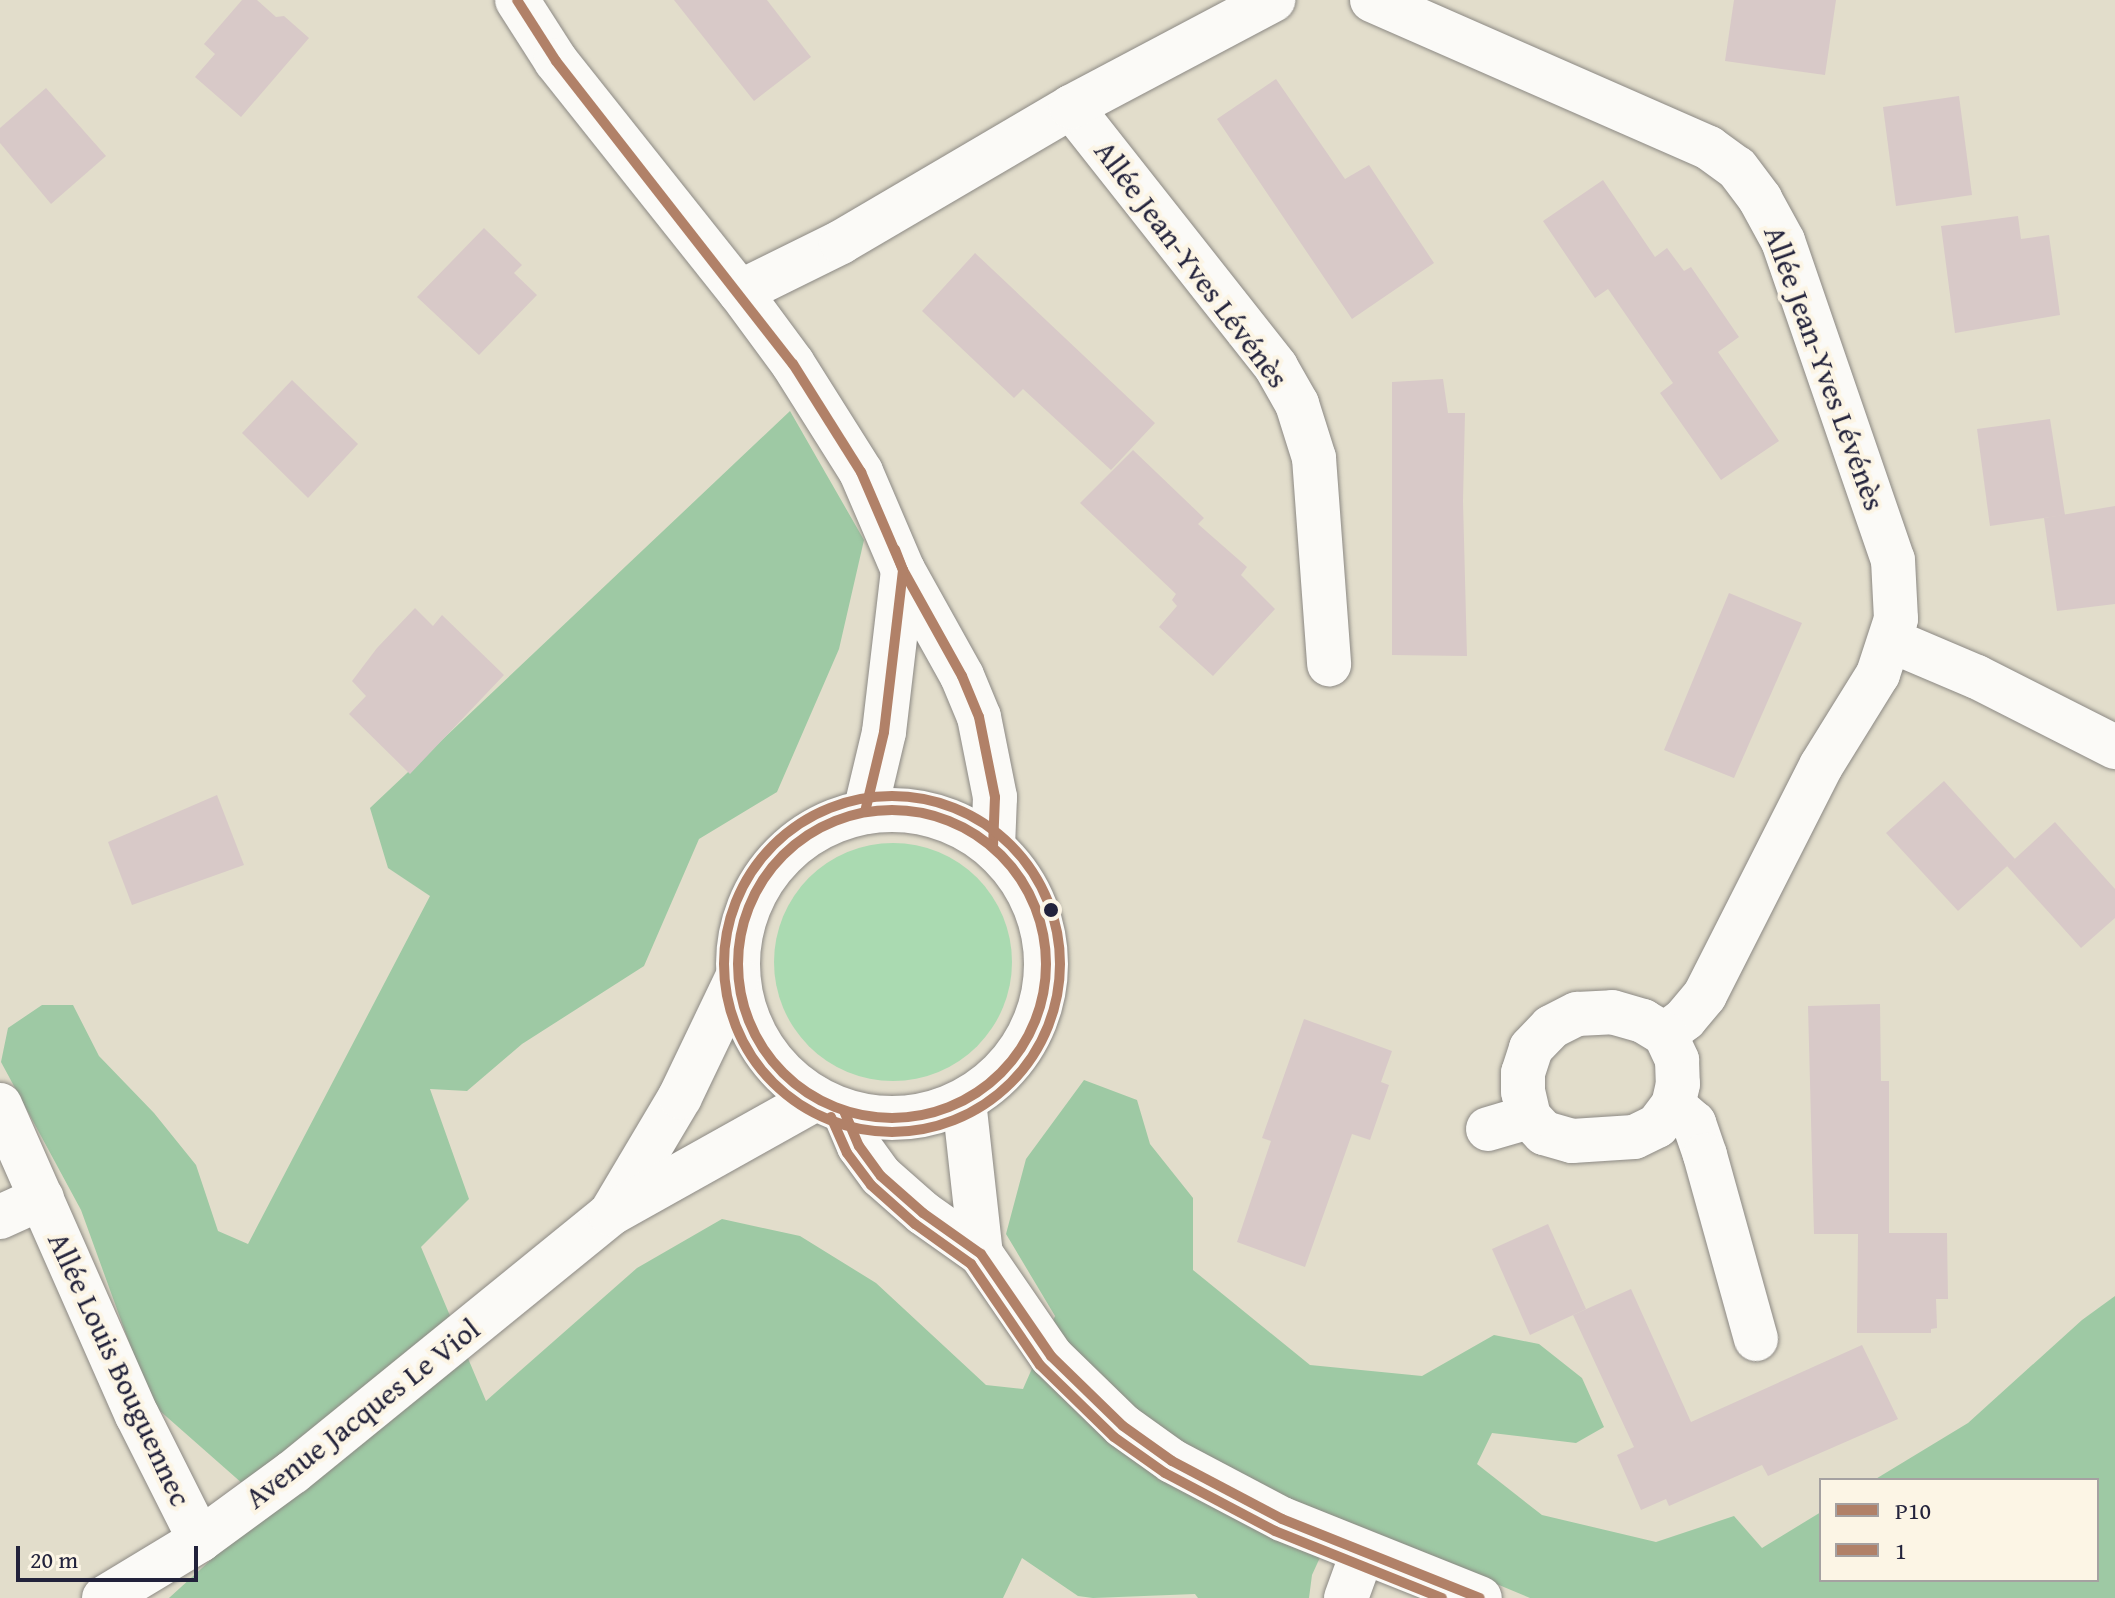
<!DOCTYPE html>
<html>
<head>
<meta charset="utf-8">
<style>
  body { margin:0 }
  #map { position:relative; width:2115px; height:1598px; overflow:hidden; background:#e2ddcb; font-family:"Gentium Book Plus",serif }
  div>[style] { position:absolute }
  .green>* { inset:0; background:#aadab1 }
  .round { border-radius:50% }
  .forest>* { inset:0; background:#9ec9a4 }
  .building>* { inset:0; background:#d8c9c8 }
  .roads { filter:drop-shadow(0 0 2px #8c8984) drop-shadow(0 0 2px #8c8984) }
  .street>* { height:44px; margin:-22px; padding:0 22px; transform-origin:22px; border-radius:22px; background:#fbfaf7 }
  .street>.ring { margin:-22px; padding:0; box-sizing:content-box; background:none; border:44px solid #fbfaf7; border-radius:50% }
  .bus-1>* { height:10px; margin:-5px; padding:0 5px; transform-origin:5px; border-radius:5px; background:#b18168 }
  .bus-1>.ring { margin:-5px; padding:0; box-sizing:content-box; background:none; border:10px solid #b18168; border-radius:50% }
  .bus-2>* { height:10px; margin:-5px; padding:0 5px; transform-origin:5px; border-radius:5px; background:#b18168 }
  .bus-2>.ring { margin:-5px; padding:0; box-sizing:content-box; background:none; border:10px solid #b18168; border-radius:50% }
  .dots>* { width:22px; height:22px; translate:-50% -50%; box-sizing:border-box; border:4px solid #fcf5e5; border-radius:50% }
  span { translate:-50% -50%; white-space:nowrap; text-align:center; line-height:1.15; -webkit-text-stroke:8px #fcf5e5; paint-order:stroke }
  .street-label { font-size:30px; color:#22223b }
  .legend { position:absolute; left:1819px; top:1478px; width:280px; height:104px; box-sizing:border-box; background:#fcf5e5; border:2px solid #a5a1a1; margin:0; padding:10px 14px; list-style:none; font-size:24px; color:#22223b }
  .legend li { display:flex; align-items:center; gap:16px; height:40px }
  .legend b { width:40px; border:2px solid #a5a1a1 }
  .scale { position:absolute; left:16px; top:1546px; width:182px; height:36px; box-sizing:border-box; border:4px solid #22223b; border-top:0; padding-left:10px; font-size:24px; line-height:28px; white-space:nowrap; color:#22223b; -webkit-text-stroke:6px #fcf5e5; paint-order:stroke }
</style>
</head>
<body>
<div id="map">
  <div class="green">
    <div class="round" style="left:774px;top:843px;width:238px;height:238px"></div>
  </div>
  <div class="forest">
    <div style="clip-path:polygon(790px 411px,864px 540px,839px 649px,777px 792px,699px 839px,644px 966px,522px 1044px,467px 1091px,430px 1089px,469px 1199px,421px 1247px,486px 1401px,637px 1268px,722px 1219px,800px 1236px,876px 1283px,986px 1385px,1023px 1389px,1055px 1316px,1006px 1234px,1026px 1159px,1084px 1080px,1137px 1100px,1150px 1144px,1193px 1198px,1193px 1270px,1310px 1365px,1422px 1376px,1494px 1335px,1539px 1344px,1582px 1378px,1604px 1427px,1576px 1443px,1492px 1433px,1477px 1464px,1542px 1515px,1656px 1542px,1734px 1516px,1762px 1548px,1821px 1512px,1821px 1580px,2097px 1580px,2097px 1480px,1874px 1480px,1968px 1423px,2082px 1320px,2115px 1296px,2115px 1598px,1530px 1598px,1338px 1518px,1312px 1575px,1309px 1598px,1198px 1598px,1195px 1594px,1093px 1598px,1078px 1596px,1022px 1558px,1003px 1598px,169px 1598px,269px 1507px,151px 1403px,81px 1210px,1px 1062px,8px 1028px,42px 1005px,73px 1005px,99px 1056px,154px 1113px,196px 1165px,218px 1231px,248px 1244px,430px 896px,388px 868px,370px 808px)"></div>
  </div>
  <div class="building">
    <div style="clip-path:polygon(242px 0,257px 0,276px 17px,284px 16px,309px 38px,241px 117px,195px 77px,215px 54px,204px 44px)"></div>
    <div style="clip-path:polygon(674px 0,767px 0,811px 57px,754px 101px)"></div>
    <div style="clip-path:polygon(1734px 0,1836px 0,1825px 75px,1725px 61px)"></div>
    <div style="clip-path:polygon(1276px 79px,1345px 179px,1369px 165px,1434px 263px,1352px 319px,1217px 119px)"></div>
    <div style="clip-path:polygon(46px 88px,106px 156px,51px 204px,0 143px,0 128px)"></div>
    <div style="clip-path:polygon(1959px 96px,1972px 195px,1896px 206px,1883px 107px)"></div>
    <div style="clip-path:polygon(1603px 180px,1655px 257px,1667px 248px,1684px 271px,1691px 267px,1739px 337px,1718px 352px,1779px 441px,1721px 480px,1660px 393px,1673px 383px,1608px 289px,1595px 298px,1543px 221px)"></div>
    <div style="clip-path:polygon(2018px 216px,2021px 239px,2049px 235px,2060px 315px,1955px 333px,1941px 226px)"></div>
    <div style="clip-path:polygon(484px 228px,522px 265px,514px 273px,537px 295px,479px 355px,417px 297px)"></div>
    <div style="clip-path:polygon(975px 253px,1155px 423px,1111px 470px,1023px 389px,1014px 398px,922px 311px)"></div>
    <div style="clip-path:polygon(1443px 379px,1448px 413px,1465px 413px,1463px 501px,1467px 656px,1392px 655px,1392px 382px)"></div>
    <div style="clip-path:polygon(292px 380px,358px 444px,308px 498px,242px 433px)"></div>
    <div style="clip-path:polygon(2050px 419px,2065px 515px,1990px 526px,1977px 429px)"></div>
    <div style="clip-path:polygon(1133px 450px,1204px 518px,1198px 524px,1247px 567px,1241px 575px,1275px 609px,1213px 676px,1159px 627px,1177px 606px,1172px 600px,1176px 594px,1080px 503px)"></div>
    <div style="clip-path:polygon(2115px 506px,2115px 604px,2057px 611px,2044px 518px)"></div>
    <div style="clip-path:polygon(1729px 593px,1802px 623px,1734px 778px,1664px 750px)"></div>
    <div style="clip-path:polygon(415px 608px,433px 626px,442px 615px,504px 675px,410px 774px,349px 714px,366px 696px,352px 681px,377px 648px)"></div>
    <div style="clip-path:polygon(1944px 781px,2015px 859px,1958px 911px,1886px 833px)"></div>
    <div style="clip-path:polygon(217px 795px,244px 865px,132px 905px,108px 842px)"></div>
    <div style="clip-path:polygon(2055px 822px,2115px 889px,2115px 918px,2081px 948px,2007px 866px)"></div>
    <div style="clip-path:polygon(1880px 1004px,1881px 1081px,1889px 1081px,1889px 1233px,1947px 1233px,1948px 1299px,1936px 1299px,1937px 1328px,1931px 1329px,1931px 1333px,1857px 1333px,1858px 1234px,1814px 1234px,1808px 1006px)"></div>
    <div style="clip-path:polygon(1304px 1019px,1392px 1051px,1381px 1082px,1389px 1085px,1370px 1140px,1352px 1134px,1305px 1267px,1237px 1242px,1271px 1141px,1262px 1138px)"></div>
    <div style="clip-path:polygon(1548px 1224px,1586px 1309px,1530px 1335px,1492px 1249px)"></div>
    <div style="clip-path:polygon(1631px 1289px,1691px 1422px,1862px 1345px,1898px 1419px,1768px 1476px,1762px 1465px,1669px 1506px,1666px 1499px,1641px 1510px,1617px 1455px,1634px 1447px,1573px 1315px)"></div>
  </div>
  <div class="roads">
    <div class="street">
      <div style="left:517px;top:0;width:72px;rotate:57.4deg"></div>
      <div style="left:556px;top:61px;width:295px;rotate:51.5deg"></div>
      <div style="left:740px;top:292px;width:89px;rotate:53.6deg"></div>
      <div style="left:793px;top:364px;width:128px;rotate:57.8deg"></div>
      <div style="left:861px;top:472px;width:107px;rotate:66.8deg"></div>
      <div style="left:903px;top:570px;width:121px;rotate:60.9deg"></div>
      <div style="left:962px;top:676px;width:44px;rotate:67.5deg"></div>
      <div style="left:979px;top:717px;width:82px;rotate:78.7deg"></div>
      <div style="left:995px;top:797px;width:49px;rotate:92.3deg"></div>
      <div style="left:1372px;top:0;width:368px;rotate:23.7deg"></div>
      <div style="left:1709px;top:148px;width:34px;rotate:36deg"></div>
      <div style="left:1737px;top:168px;width:39px;rotate:53deg"></div>
      <div style="left:1760px;top:199px;width:48px;rotate:61.3deg"></div>
      <div style="left:1783px;top:241px;width:337px;rotate:71deg"></div>
      <div style="left:1893px;top:560px;width:59px;rotate:87.1deg"></div>
      <div style="left:1896px;top:619px;width:58px;rotate:108.1deg"></div>
      <div style="left:1878px;top:674px;width:108px;rotate:121.8deg"></div>
      <div style="left:1821px;top:766px;width:257px;rotate:116.9deg"></div>
      <div style="left:1705px;top:995px;width:31px;rotate:130deg"></div>
      <div style="left:1685px;top:1019px;width:25px;rotate:143deg"></div>
      <div style="left:1071px;top:107px;width:331px;rotate:51.7deg"></div>
      <div style="left:1276px;top:367px;width:43px;rotate:60.4deg"></div>
      <div style="left:1297px;top:404px;width:57px;rotate:72.5deg"></div>
      <div style="left:1314px;top:458px;width:207px;rotate:85.8deg"></div>
      <div style="left:740px;top:292px;width:113px;rotate:-26.3deg"></div>
      <div style="left:841px;top:242px;width:267px;rotate:-30.4deg"></div>
      <div style="left:1071px;top:107px;width:229px;rotate:-27.9deg"></div>
      <div style="left:1892px;top:641px;width:92px;rotate:23deg"></div>
      <div style="left:1977px;top:677px;width:155px;rotate:26.9deg"></div>
      <div class="ring" style="left:738px;top:810px;width:264px;height:264px"></div>
      <div style="left:865px;top:812px;width:82px;rotate:-76.6deg"></div>
      <div style="left:884px;top:732px;width:163px;rotate:-83.3deg"></div>
      <div style="left:1612px;top:1012px;width:32px;rotate:16deg"></div>
      <div style="left:1643px;top:1021px;width:26px;rotate:31deg"></div>
      <div style="left:1665px;top:1034px;width:29px;rotate:65deg"></div>
      <div style="left:1677px;top:1060px;width:24px;rotate:88deg"></div>
      <div style="left:1678px;top:1084px;width:22px;rotate:103deg"></div>
      <div style="left:1673px;top:1105px;width:26px;rotate:127deg"></div>
      <div style="left:1657px;top:1126px;width:25px;rotate:154deg"></div>
      <div style="left:1634px;top:1137px;width:62px;rotate:176.3deg"></div>
      <div style="left:1572px;top:1141px;width:29px;rotate:-164deg"></div>
      <div style="left:1544px;top:1133px;width:22px;rotate:-133deg"></div>
      <div style="left:1529px;top:1117px;width:26px;rotate:-103deg"></div>
      <div style="left:1523px;top:1092px;width:19px;rotate:-90deg"></div>
      <div style="left:1523px;top:1073px;width:26px;rotate:-72deg"></div>
      <div style="left:1531px;top:1048px;width:29px;rotate:-46deg"></div>
      <div style="left:1551px;top:1027px;width:29px;rotate:-27deg"></div>
      <div style="left:1577px;top:1014px;width:35px;rotate:-3deg"></div>
      <div style="left:964px;top:1101px;width:154px;rotate:83.7deg"></div>
      <div style="left:0;top:1105px;width:339px;rotate:66.2deg"></div>
      <div style="left:137px;top:1415px;width:140px;rotate:63.3deg"></div>
      <div style="left:1673px;top:1105px;width:28px;rotate:41deg"></div>
      <div style="left:1694px;top:1123px;width:34px;rotate:71deg"></div>
      <div style="left:1705px;top:1155px;width:191px;rotate:74.5deg"></div>
      <div style="left:844px;top:1111px;width:38px;rotate:67deg"></div>
      <div style="left:859px;top:1146px;width:37px;rotate:54deg"></div>
      <div style="left:881px;top:1176px;width:56px;rotate:41.4deg"></div>
      <div style="left:923px;top:1213px;width:71px;rotate:35.3deg"></div>
      <div style="left:981px;top:1254px;width:124px;rotate:55.5deg"></div>
      <div style="left:1051px;top:1356px;width:100px;rotate:44.2deg"></div>
      <div style="left:1123px;top:1426px;width:60px;rotate:35.5deg"></div>
      <div style="left:1172px;top:1461px;width:124px;rotate:27.8deg"></div>
      <div style="left:1282px;top:1519px;width:213px;rotate:21.8deg"></div>
      <div style="left:1488px;top:1129px;width:43px;rotate:-16.3deg"></div>
      <div style="left:614px;top:1208px;width:129px;rotate:-59.3deg"></div>
      <div style="left:680px;top:1097px;width:132px;rotate:-64.4deg"></div>
      <div style="left:0;top:1217px;width:46px;rotate:-24.3deg"></div>
      <div style="left:104px;top:1598px;width:112px;rotate:-31.1deg"></div>
      <div style="left:200px;top:1540px;width:115px;rotate:-36.2deg"></div>
      <div style="left:293px;top:1472px;width:409px;rotate:-39.1deg"></div>
      <div style="left:610px;top:1214px;width:236px;rotate:-29.2deg"></div>
      <div style="left:1346px;top:1598px;width:47px;rotate:-70deg"></div>
    </div>
  </div>
  <div class="bus-1">
    <div style="left:517px;top:0;width:72px;rotate:57.4deg"></div>
    <div style="left:556px;top:61px;width:385px;rotate:52deg"></div>
    <div style="left:793px;top:364px;width:128px;rotate:57.8deg"></div>
    <div style="left:861px;top:472px;width:107px;rotate:66.8deg"></div>
    <div style="left:903px;top:570px;width:121px;rotate:60.9deg"></div>
    <div style="left:962px;top:676px;width:44px;rotate:67.5deg"></div>
    <div style="left:979px;top:717px;width:82px;rotate:78.7deg"></div>
    <div style="left:995px;top:797px;width:49px;rotate:92.3deg"></div>
    <div class="ring" style="left:738px;top:810px;width:298px;height:298px"></div>
    <div style="left:865px;top:812px;width:82px;rotate:-76.6deg"></div>
    <div style="left:884px;top:732px;width:163px;rotate:-83.3deg"></div>
    <div style="left:903px;top:570px;width:22px;rotate:-111deg"></div>
    <div style="left:844px;top:1111px;width:38px;rotate:67deg"></div>
    <div style="left:859px;top:1146px;width:37px;rotate:54deg"></div>
    <div style="left:881px;top:1176px;width:56px;rotate:41.4deg"></div>
    <div style="left:923px;top:1213px;width:71px;rotate:35.3deg"></div>
    <div style="left:981px;top:1254px;width:124px;rotate:55.5deg"></div>
    <div style="left:1051px;top:1356px;width:100px;rotate:44.2deg"></div>
    <div style="left:1123px;top:1426px;width:60px;rotate:35.5deg"></div>
    <div style="left:1172px;top:1461px;width:124px;rotate:27.8deg"></div>
    <div style="left:1282px;top:1519px;width:213px;rotate:21.8deg"></div>
  </div>
  <div class="bus-2">
    <div class="ring" style="left:724px;top:796px;width:326px;height:326px"></div>
    <div style="left:831px;top:1117px;width:39px;rotate:66deg"></div>
    <div style="left:847px;top:1153px;width:40px;rotate:53deg"></div>
    <div style="left:871px;top:1185px;width:59px;rotate:41.6deg"></div>
    <div style="left:915px;top:1224px;width:69px;rotate:35.5deg"></div>
    <div style="left:971px;top:1264px;width:122px;rotate:55.7deg"></div>
    <div style="left:1040px;top:1365px;width:103px;rotate:44.2deg"></div>
    <div style="left:1114px;top:1437px;width:62px;rotate:35.2deg"></div>
    <div style="left:1165px;top:1473px;width:124px;rotate:27.8deg"></div>
    <div style="left:1275px;top:1531px;width:180px;rotate:21.9deg"></div>
  </div>
  <div class="dots">
    <div style="left:1051px;top:910px;background:#22223b"></div>
  </div>
  <div class="street-label">
    <span style="left:1192px;top:264px;rotate:53deg">Allée Jean-Yves Lévénès</span>
    <span style="left:1825px;top:368px;rotate:70deg">Allée Jean-Yves Lévénès</span>
    <span style="left:120px;top:1369px;rotate:65deg">Allée Louis Bouguennec</span>
    <span style="left:362px;top:1413px;rotate:-38deg">Avenue Jacques Le Viol</span>
  </div>
  <ul class="legend">
  <li><b style="height:10px;background:#b18168"></b>P10</li>
  <li><b style="height:10px;background:#b18168"></b>1</li>
  </ul>
  <div class="scale">20 m</div>
</div>
</body>
</html>
